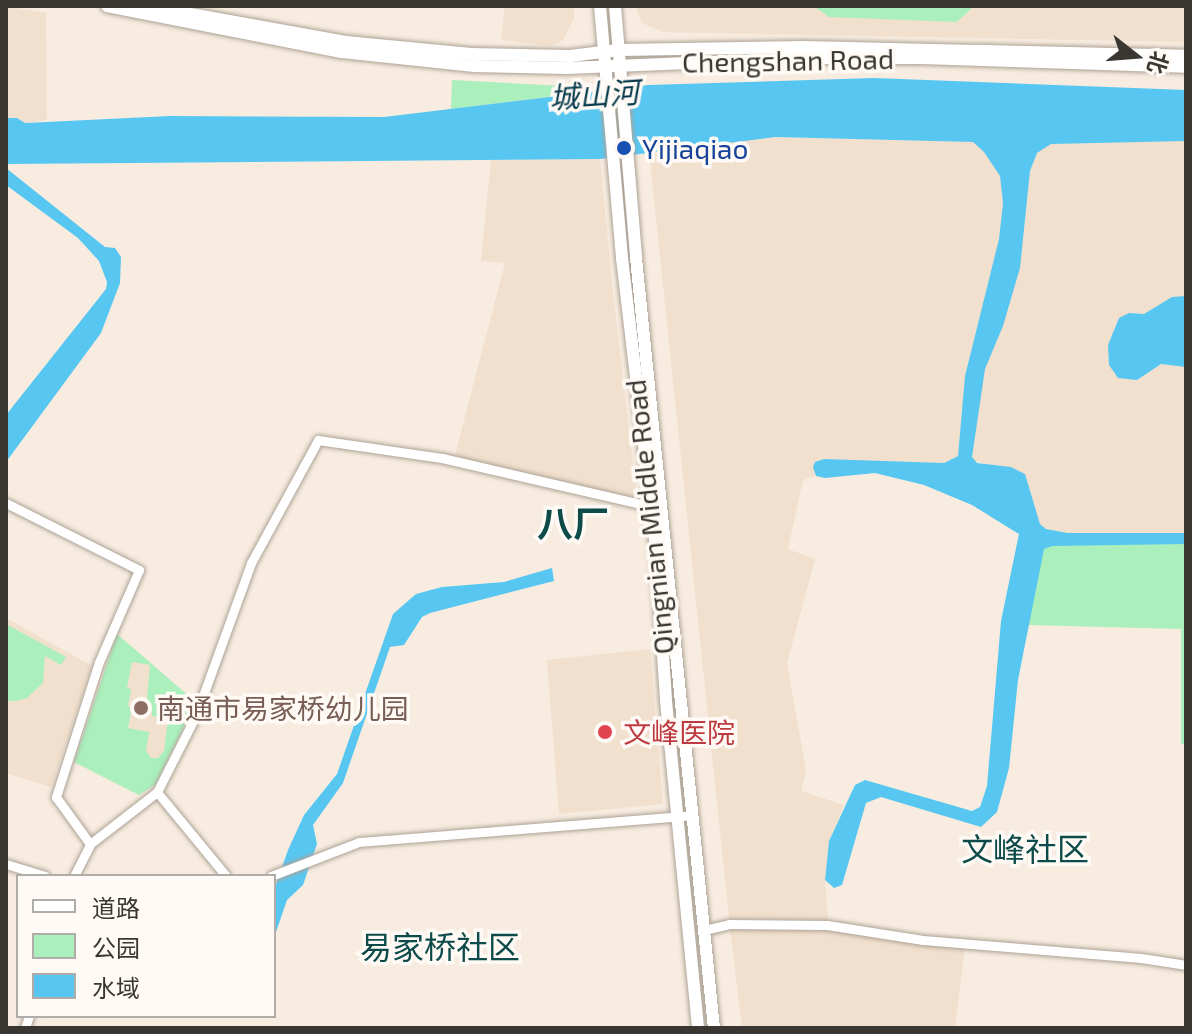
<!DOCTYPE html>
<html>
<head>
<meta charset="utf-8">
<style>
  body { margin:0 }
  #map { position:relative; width:1192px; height:1034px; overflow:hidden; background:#f7ecdf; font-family:"Exo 2","Noto Sans SC",sans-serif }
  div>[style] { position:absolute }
  .built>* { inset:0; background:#f1e0cd }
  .green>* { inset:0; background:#abefbd }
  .water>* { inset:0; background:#57c7f2 }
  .roads { filter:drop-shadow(0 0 2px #ada296) drop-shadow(0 0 2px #ada296) }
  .street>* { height:9px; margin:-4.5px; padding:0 4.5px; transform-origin:4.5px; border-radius:4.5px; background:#fff }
  .secondary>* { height:12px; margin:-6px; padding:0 6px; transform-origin:6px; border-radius:6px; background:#fff }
  .dots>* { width:22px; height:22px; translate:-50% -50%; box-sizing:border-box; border:4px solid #fffaf5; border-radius:50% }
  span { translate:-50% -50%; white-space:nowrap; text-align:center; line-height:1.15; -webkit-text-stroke:7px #fffaf5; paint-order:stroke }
  .street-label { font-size:28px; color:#3a3631 }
  .transit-label { font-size:28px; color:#164399 }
  .left { translate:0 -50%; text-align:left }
  .education-label { font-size:28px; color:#785e54 }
  .health-label { font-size:28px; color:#be3a42 }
  .water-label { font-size:30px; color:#063a4c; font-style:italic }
  .quarter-label { font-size:32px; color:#0c4b49 }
  .district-label { font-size:36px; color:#0c4b49; font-weight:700 }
  .frame { position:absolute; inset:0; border:8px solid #3a3631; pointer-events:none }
  .legend { position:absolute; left:16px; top:874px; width:260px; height:144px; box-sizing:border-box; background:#fffaf5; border:2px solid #b0aca7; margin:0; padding:10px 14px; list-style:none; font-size:24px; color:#3a3631 }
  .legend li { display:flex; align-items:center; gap:16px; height:40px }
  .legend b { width:40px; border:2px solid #b0aca7 }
  .north { position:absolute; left:1096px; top:16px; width:80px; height:80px; -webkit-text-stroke:6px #fffaf5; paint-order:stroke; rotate:107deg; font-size:22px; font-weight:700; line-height:32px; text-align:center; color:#3a3631 }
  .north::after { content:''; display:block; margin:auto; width:28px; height:36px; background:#3a3631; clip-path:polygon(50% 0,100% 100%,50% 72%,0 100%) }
</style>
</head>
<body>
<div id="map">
  <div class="built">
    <div style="clip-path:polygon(6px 6px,46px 13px,47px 120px,25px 123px,17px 118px,6px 118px)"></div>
    <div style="clip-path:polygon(505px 6px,574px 6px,574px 18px,563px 40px,550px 46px,501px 40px)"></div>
    <div style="clip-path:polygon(636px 6px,1186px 6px,1186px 42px,663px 32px,642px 23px)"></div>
    <div style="clip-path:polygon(775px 137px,1051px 144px,1186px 141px,1186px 533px,1067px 533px,1045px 529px,1040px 524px,1024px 474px,958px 456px,944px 463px,814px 472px,816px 476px,803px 480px,788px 549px,815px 559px,787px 663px,806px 771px,801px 791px,844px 805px,829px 841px,825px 880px,828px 920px,729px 918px,649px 151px)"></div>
    <div style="clip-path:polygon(600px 159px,613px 293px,637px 498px,602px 499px,454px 459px,505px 263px,481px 261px,491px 160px)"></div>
    <div style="clip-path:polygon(6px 618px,92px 666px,51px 787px,6px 773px)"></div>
    <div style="clip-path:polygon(117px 634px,191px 698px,188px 718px,156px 784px,139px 795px,74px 762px)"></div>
    <div style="clip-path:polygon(650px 649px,663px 804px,559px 814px,547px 660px)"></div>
    <div style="clip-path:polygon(730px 928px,829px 931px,965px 946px,955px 1028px,742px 1028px)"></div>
  </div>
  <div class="green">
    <div style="clip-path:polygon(813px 6px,974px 6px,957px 22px,829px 17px)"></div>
    <div style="clip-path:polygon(452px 80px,564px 86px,587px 92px,451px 109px)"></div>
    <div style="clip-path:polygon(1045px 529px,1067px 533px,1186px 533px,1186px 744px,1181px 744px,1181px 629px,1028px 625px)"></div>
    <div style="clip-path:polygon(6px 624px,66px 657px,61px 665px,45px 656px,43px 683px,27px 698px,16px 701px,6px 701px)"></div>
    <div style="clip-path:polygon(evenodd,117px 634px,191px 698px,188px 718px,156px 784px,139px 795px,74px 762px,117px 634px,132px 662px,150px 665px,146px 709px,152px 710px,152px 716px,168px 719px,164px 751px,158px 758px,151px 758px,146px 751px,149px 732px,128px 728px,132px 707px,128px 706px,131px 689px,127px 688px,132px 662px,117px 634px,167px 693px,184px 696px,181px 717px,164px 714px,167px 693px)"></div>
  </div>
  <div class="water">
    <div style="clip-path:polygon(874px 78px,1186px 90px,1186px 141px,1051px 144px,1037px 153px,1030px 171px,1020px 268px,1003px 326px,985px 369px,972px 457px,977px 463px,1011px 467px,1025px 474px,1040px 524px,1046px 529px,1067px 533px,1186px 533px,1186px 544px,1052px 546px,1044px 549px,1018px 680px,1009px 768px,997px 812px,981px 827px,881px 797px,866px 803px,842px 885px,834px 888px,825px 880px,829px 841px,855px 785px,865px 780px,972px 811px,980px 807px,987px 786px,1001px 621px,1019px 534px,972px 505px,924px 485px,875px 473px,825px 478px,816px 476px,813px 467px,815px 462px,824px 459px,944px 463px,958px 456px,965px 376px,999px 239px,1003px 203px,1000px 176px,984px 152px,973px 142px,775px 137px,600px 159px,6px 164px,6px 118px,17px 118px,25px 123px,170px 116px,384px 117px,648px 85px)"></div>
    <div style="clip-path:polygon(6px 168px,105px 247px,115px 248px,121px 257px,120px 283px,101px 333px,6px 462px,6px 415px,106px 289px,107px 282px,99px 261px,78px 238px,6px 185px)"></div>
    <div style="clip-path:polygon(1186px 296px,1186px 367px,1161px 364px,1137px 380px,1118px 378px,1109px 365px,1108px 345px,1119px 318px,1129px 313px,1144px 314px,1172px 297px)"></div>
    <div style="clip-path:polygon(552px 568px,554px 581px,430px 613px,422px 617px,404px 645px,390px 647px,343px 783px,313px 825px,317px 844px,303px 885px,287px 900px,274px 938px,274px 890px,288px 850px,304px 815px,337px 774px,393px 614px,416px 594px,442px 587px,504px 582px)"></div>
  </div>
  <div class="roads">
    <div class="street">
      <div style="left:6px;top:503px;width:149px;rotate:26.7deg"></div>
      <div style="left:139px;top:570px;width:100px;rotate:113.5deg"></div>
      <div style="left:99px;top:662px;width:142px;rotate:107.7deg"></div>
      <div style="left:56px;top:797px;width:58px;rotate:54.1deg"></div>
      <div style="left:157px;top:792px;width:109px;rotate:50.6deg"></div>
      <div style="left:6px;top:864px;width:41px;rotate:17.1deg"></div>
      <div style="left:74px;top:876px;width:36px;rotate:-63deg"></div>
      <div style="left:90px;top:844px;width:85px;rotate:-37.8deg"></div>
      <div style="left:157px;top:792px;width:86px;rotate:-63.1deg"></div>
      <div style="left:196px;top:715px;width:162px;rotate:-70.1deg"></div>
      <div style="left:251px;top:563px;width:140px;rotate:-61.4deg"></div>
      <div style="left:318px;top:440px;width:125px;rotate:8.3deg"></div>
      <div style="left:442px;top:458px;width:219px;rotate:13deg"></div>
      <div style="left:271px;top:876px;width:94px;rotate:-21.1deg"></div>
      <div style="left:359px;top:842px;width:333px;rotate:-4.6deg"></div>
      <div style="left:704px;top:930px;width:26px;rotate:-13deg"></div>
      <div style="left:729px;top:924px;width:98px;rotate:0.6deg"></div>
      <div style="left:827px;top:925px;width:97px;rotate:8.9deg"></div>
      <div style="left:923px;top:940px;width:219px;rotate:4.7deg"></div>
      <div style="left:1141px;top:958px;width:46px;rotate:8.8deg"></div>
      <div style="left:25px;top:1028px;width:13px;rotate:-72deg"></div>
    </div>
    <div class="secondary">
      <div style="left:107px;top:6px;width:239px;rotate:11.1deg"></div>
      <div style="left:342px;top:52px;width:133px;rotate:6.1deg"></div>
      <div style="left:474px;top:66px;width:93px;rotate:1.2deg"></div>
      <div style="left:567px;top:68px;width:235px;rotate:-2.4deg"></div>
      <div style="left:802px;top:58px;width:119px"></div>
      <div style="left:921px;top:58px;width:265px;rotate:1.9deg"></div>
      <div style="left:146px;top:6px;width:203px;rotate:10.2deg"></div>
      <div style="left:346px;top:42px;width:126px;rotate:5.5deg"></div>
      <div style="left:471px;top:54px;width:99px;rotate:1.2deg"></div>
      <div style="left:570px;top:56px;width:49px;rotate:-7deg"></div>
      <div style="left:619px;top:50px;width:185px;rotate:-0.9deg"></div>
      <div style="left:804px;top:47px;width:382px;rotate:1.3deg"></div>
      <div style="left:600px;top:6px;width:253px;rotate:85deg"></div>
      <div style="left:622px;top:258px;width:293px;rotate:83.3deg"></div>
      <div style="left:656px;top:549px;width:152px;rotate:86.2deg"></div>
      <div style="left:666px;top:701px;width:329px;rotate:84.4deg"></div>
      <div style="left:615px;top:6px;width:253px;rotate:85.2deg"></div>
      <div style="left:636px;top:258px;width:774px;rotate:84.22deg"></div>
    </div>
  </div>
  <div class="dots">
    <div style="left:624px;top:148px;background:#1a4fb4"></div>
    <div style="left:141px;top:708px;background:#8d6e63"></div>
    <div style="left:605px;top:732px;background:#e0444e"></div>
  </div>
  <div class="street-label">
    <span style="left:788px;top:60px;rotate:-1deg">Chengshan Road</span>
    <span style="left:649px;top:517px;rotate:-96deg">Qingnian Middle Road</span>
  </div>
  <div class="transit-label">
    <span class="left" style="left:642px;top:148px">Yijiaqiao</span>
  </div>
  <div class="education-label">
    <span class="left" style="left:157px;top:708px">南通市易家桥幼儿园</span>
  </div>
  <div class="health-label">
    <span class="left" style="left:623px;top:732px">文峰医院</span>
  </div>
  <div class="water-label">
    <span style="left:594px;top:94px;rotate:-4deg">城山河</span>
  </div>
  <div class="quarter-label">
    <span style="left:1025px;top:848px">文峰社区</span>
    <span style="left:440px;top:946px">易家桥社区</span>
  </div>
  <div class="district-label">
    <span style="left:573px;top:523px">八厂</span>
  </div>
  <div class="frame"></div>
  <ul class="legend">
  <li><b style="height:10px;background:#fff"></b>道路</li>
  <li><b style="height:22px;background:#abefbd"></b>公园</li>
  <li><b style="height:22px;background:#57c7f2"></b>水域</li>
  </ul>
  <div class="north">北</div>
</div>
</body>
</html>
